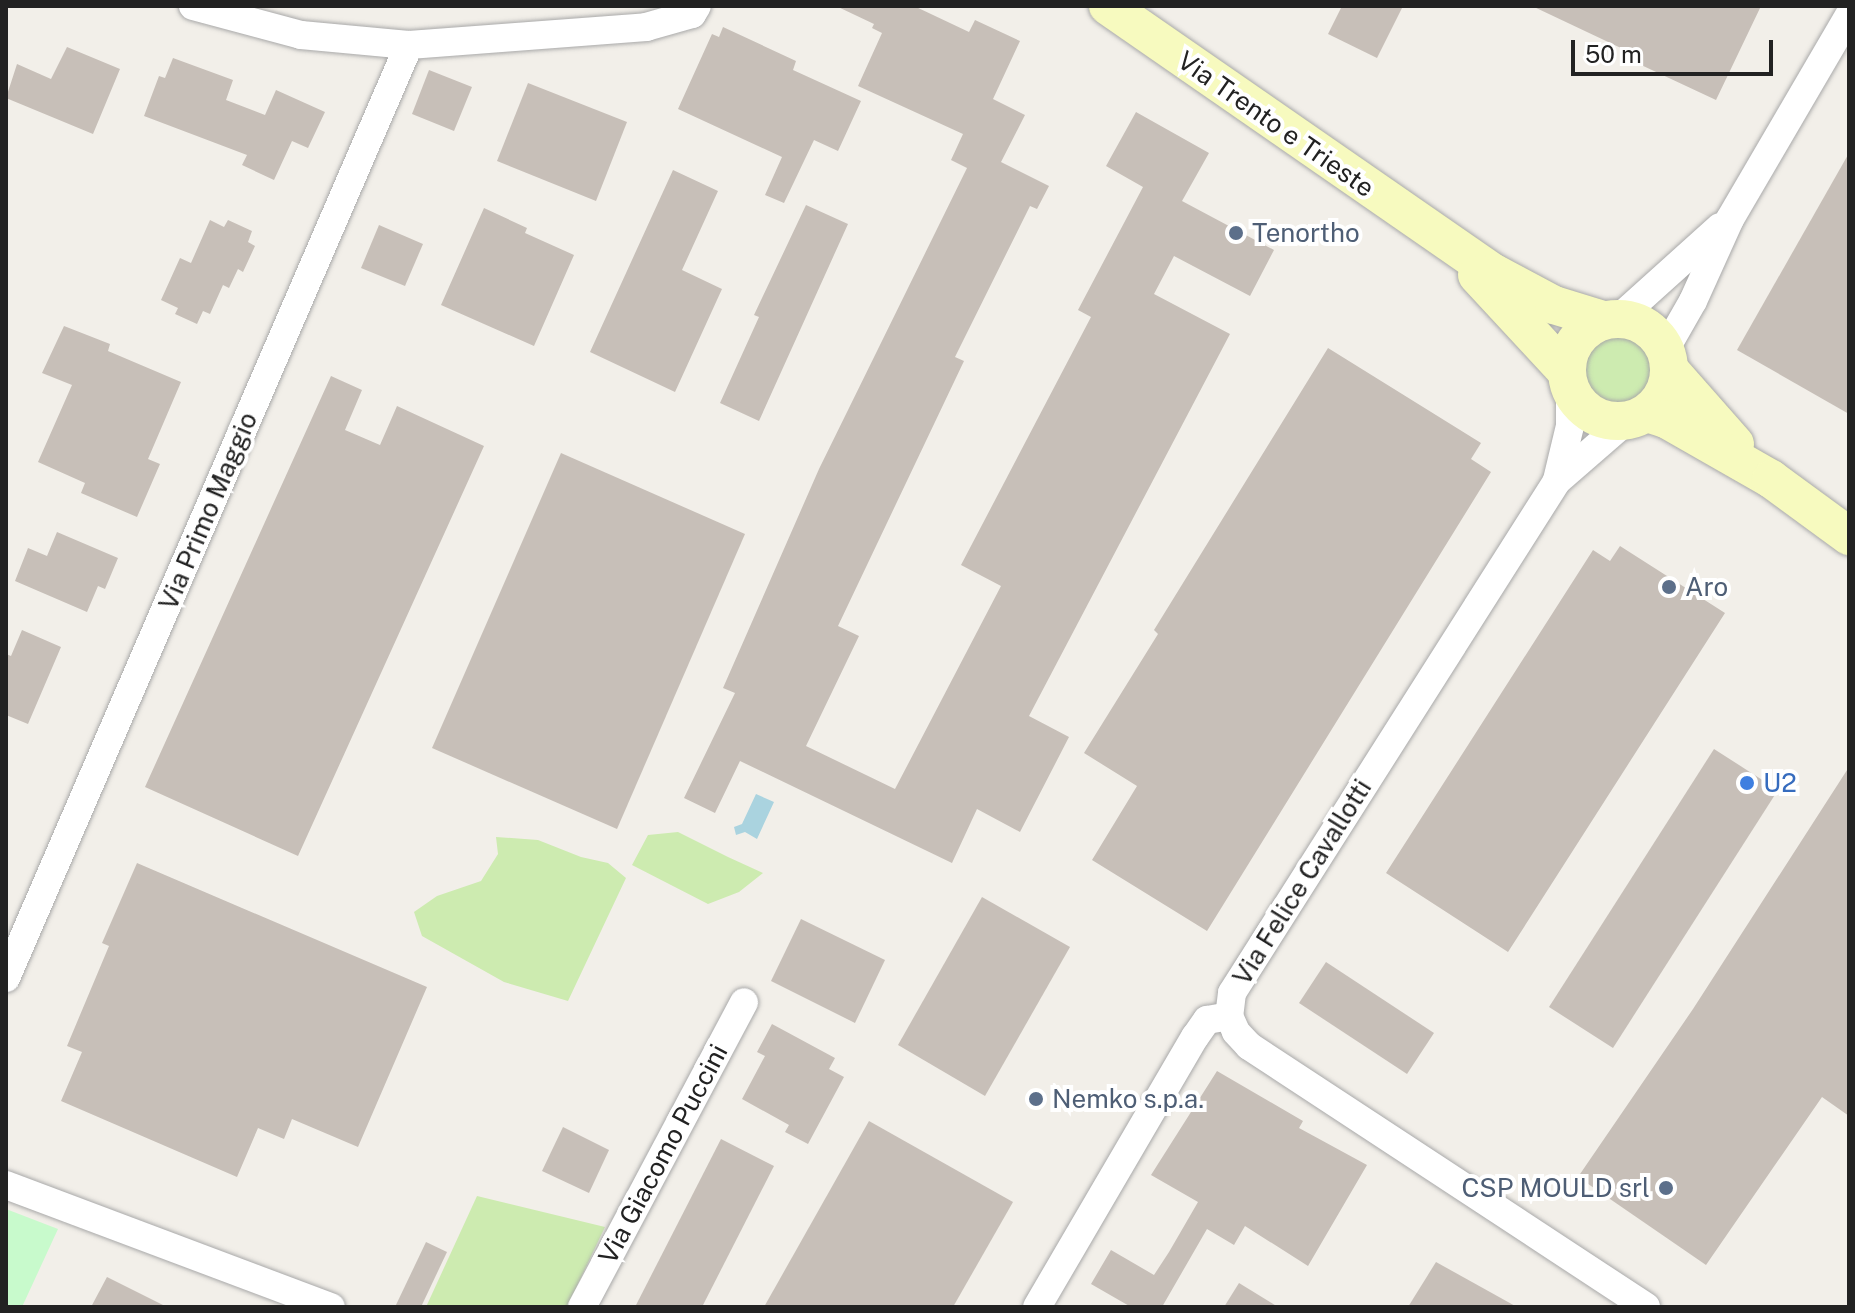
<!DOCTYPE html>
<html>
<head>
<meta charset="utf-8">
<style>
  body { margin:0 }
  #map { position:relative; width:1855px; height:1313px; overflow:hidden; background:#f2efe9; font-family:"Public Sans",sans-serif }
  div>[style] { position:absolute }
  .grass>* { inset:0; background:#cdebb0 }
  .round { border-radius:50% }
  .park>* { inset:0; background:#c8facc }
  .water>* { inset:0; background:#aad3df }
  .building>* { inset:0; background:#c7bfb8 }
  .roads { filter:drop-shadow(0 0 2px #a9a9a9) drop-shadow(0 0 2px #a9a9a9) }
  .street>* { height:28px; margin:-14px; padding:0 14px; transform-origin:14px; border-radius:14px; background:#fff }
  .secondary>* { height:38px; margin:-19px; padding:0 19px; transform-origin:19px; border-radius:19px; background:#f7fabf }
  .secondary>.ring { margin:-19px; padding:0; box-sizing:content-box; background:none; border:38px solid #f7fabf; border-radius:50% }
  .dots>* { width:22px; height:22px; translate:-50% -50%; box-sizing:border-box; border:4px solid #fff; border-radius:50% }
  span { translate:-50% -50%; white-space:nowrap; text-align:center; line-height:1.15; -webkit-text-stroke:8px #fff; paint-order:stroke }
  .street-label { font-size:26px; color:#222 }
  .service-label { font-size:26px; color:#4e5e75 }
  .left { translate:0 -50%; text-align:left }
  .right { translate:-100% -50%; text-align:right }
  .shop-label { font-size:26px; color:#366cbe }
  .frame { position:absolute; inset:0; border:8px solid #222; pointer-events:none }
  .scale { position:absolute; left:1571px; top:40px; width:202px; height:36px; box-sizing:border-box; border:4px solid #222; border-top:0; padding-left:10px; font-size:24px; line-height:28px; white-space:nowrap; color:#222; -webkit-text-stroke:6px #fff; paint-order:stroke }
</style>
</head>
<body>
<div id="map">
  <div class="grass">
    <div class="round" style="left:1582px;top:330px;width:74px;height:74px"></div>
    <div style="clip-path:polygon(678px 832px,728px 857px,763px 873px,739px 892px,708px 904px,632px 865px,648px 835px)"></div>
    <div style="clip-path:polygon(496px 837px,538px 840px,581px 857px,608px 863px,626px 878px,568px 1001px,504px 982px,422px 936px,414px 912px,437px 896px,481px 881px,498px 854px)"></div>
    <div style="clip-path:polygon(477px 1196px,605px 1227px,567px 1307px,426px 1307px)"></div>
  </div>
  <div class="park">
    <div style="clip-path:polygon(6px 1209px,58px 1229px,22px 1307px,6px 1307px)"></div>
  </div>
  <div class="water">
    <div style="clip-path:polygon(756px 794px,774px 802px,757px 839px,745px 832px,736px 835px,734px 827px,742px 824px)"></div>
  </div>
  <div class="building">
    <div style="clip-path:polygon(836px 6px,914px 6px,969px 32px,975px 20px,1020px 41px,993px 99px,1025px 115px,1001px 162px,1049px 186px,1037px 209px,1030px 206px,955px 357px,964px 361px,838px 626px,859px 636px,806px 746px,895px 789px,1001px 586px,961px 565px,1091px 317px,1078px 310px,1143px 187px,1106px 166px,1136px 112px,1209px 153px,1182px 201px,1274px 250px,1250px 296px,1174px 256px,1154px 294px,1230px 334px,1029px 716px,1069px 737px,1020px 832px,977px 809px,952px 863px,740px 761px,715px 813px,684px 798px,735px 693px,723px 688px,819px 469px,967px 168px,951px 160px,963px 134px,858px 86px,882px 33px,872px 28px,874px 24px)"></div>
    <div style="clip-path:polygon(1342px 6px,1403px 6px,1377px 58px,1328px 34px)"></div>
    <div style="clip-path:polygon(1532px 6px,1761px 6px,1716px 100px,1639px 64px,1642px 58px)"></div>
    <div style="clip-path:polygon(723px 27px,796px 61px,793px 70px,861px 101px,838px 151px,814px 140px,784px 203px,765px 195px,782px 157px,678px 109px,712px 34px,719px 37px)"></div>
    <div style="clip-path:polygon(67px 47px,120px 69px,93px 134px,6px 98px,17px 64px,51px 79px)"></div>
    <div style="clip-path:polygon(173px 58px,233px 80px,226px 100px,265px 115px,276px 90px,325px 112px,308px 148px,292px 141px,274px 180px,242px 165px,247px 155px,144px 116px,159px 76px,165px 78px)"></div>
    <div style="clip-path:polygon(429px 70px,472px 87px,454px 131px,412px 114px)"></div>
    <div style="clip-path:polygon(528px 83px,627px 122px,596px 201px,497px 161px)"></div>
    <div style="clip-path:polygon(1849px 153px,1849px 414px,1737px 350px)"></div>
    <div style="clip-path:polygon(673px 170px,718px 191px,682px 270px,722px 289px,675px 392px,590px 352px)"></div>
    <div style="clip-path:polygon(806px 205px,848px 224px,759px 421px,720px 403px,759px 317px,754px 315px)"></div>
    <div style="clip-path:polygon(484px 208px,527px 228px,525px 233px,574px 255px,534px 346px,441px 305px)"></div>
    <div style="clip-path:polygon(210px 220px,224px 227px,228px 220px,252px 231px,248px 242px,255px 246px,243px 272px,238px 269px,229px 288px,223px 285px,210px 314px,203px 311px,197px 324px,175px 314px,178px 308px,161px 300px,180px 258px,191px 263px)"></div>
    <div style="clip-path:polygon(379px 225px,423px 244px,405px 286px,361px 268px)"></div>
    <div style="clip-path:polygon(64px 326px,110px 344px,108px 351px,181px 382px,148px 459px,160px 464px,137px 517px,81px 493px,85px 483px,38px 462px,72px 385px,42px 373px)"></div>
    <div style="clip-path:polygon(1328px 348px,1481px 443px,1471px 459px,1491px 472px,1207px 931px,1092px 860px,1137px 786px,1084px 753px,1158px 634px,1154px 630px)"></div>
    <div style="clip-path:polygon(331px 376px,362px 390px,345px 430px,380px 445px,397px 406px,484px 446px,298px 856px,145px 787px)"></div>
    <div style="clip-path:polygon(561px 453px,745px 534px,617px 829px,432px 748px)"></div>
    <div style="clip-path:polygon(57px 532px,118px 558px,105px 589px,98px 586px,87px 612px,15px 581px,28px 548px,47px 556px)"></div>
    <div style="clip-path:polygon(1620px 546px,1725px 613px,1508px 952px,1386px 873px,1593px 550px,1610px 561px)"></div>
    <div style="clip-path:polygon(22px 630px,61px 647px,28px 724px,6px 715px,6px 654px,11px 656px)"></div>
    <div style="clip-path:polygon(1714px 749px,1778px 790px,1613px 1048px,1549px 1007px)"></div>
    <div style="clip-path:polygon(1849px 767px,1849px 1116px,1822px 1097px,1706px 1265px,1578px 1177px,1693px 1009px)"></div>
    <div style="clip-path:polygon(137px 863px,427px 987px,358px 1147px,292px 1119px,284px 1139px,258px 1128px,237px 1177px,61px 1101px,82px 1052px,67px 1046px,109px 946px,102px 943px)"></div>
    <div style="clip-path:polygon(982px 897px,1070px 947px,985px 1096px,898px 1045px)"></div>
    <div style="clip-path:polygon(801px 919px,885px 960px,855px 1023px,771px 981px)"></div>
    <div style="clip-path:polygon(1326px 962px,1434px 1033px,1407px 1074px,1299px 1003px)"></div>
    <div style="clip-path:polygon(772px 1024px,835px 1058px,829px 1069px,844px 1077px,808px 1144px,785px 1132px,789px 1125px,742px 1099px,765px 1056px,757px 1052px)"></div>
    <div style="clip-path:polygon(1217px 1071px,1303px 1121px,1299px 1128px,1367px 1165px,1308px 1266px,1245px 1226px,1234px 1245px,1207px 1229px,1162px 1307px,1131px 1307px,1091px 1284px,1111px 1250px,1154px 1275px,1169px 1252px,1198px 1202px,1151px 1175px)"></div>
    <div style="clip-path:polygon(869px 1121px,1013px 1202px,953px 1307px,764px 1307px)"></div>
    <div style="clip-path:polygon(563px 1127px,609px 1150px,589px 1193px,542px 1171px)"></div>
    <div style="clip-path:polygon(721px 1139px,774px 1166px,702px 1307px,635px 1307px)"></div>
    <div style="clip-path:polygon(426px 1242px,447px 1252px,421px 1307px,395px 1307px)"></div>
    <div style="clip-path:polygon(1436px 1262px,1517px 1307px,1408px 1307px)"></div>
    <div style="clip-path:polygon(107px 1277px,167px 1307px,91px 1307px)"></div>
    <div style="clip-path:polygon(1239px 1283px,1278px 1307px,1224px 1307px)"></div>
  </div>
  <div class="roads">
    <div class="street">
      <div style="left:193px;top:6px;width:112px;rotate:15deg"></div>
      <div style="left:301px;top:35px;width:108px;rotate:5.3deg"></div>
      <div style="left:409px;top:45px;width:238px;rotate:-4.3deg"></div>
      <div style="left:646px;top:27px;width:48px;rotate:-15.8deg"></div>
      <div style="left:692px;top:14px;width:9px;rotate:-58deg"></div>
      <div style="left:1619px;top:318px;width:136px;rotate:-42deg"></div>
      <div style="left:1665px;top:350px;width:56px;rotate:-60.3deg"></div>
      <div style="left:1693px;top:301px;width:90px;rotate:-65.7deg"></div>
      <div style="left:1730px;top:219px;width:236px;rotate:-59.7deg"></div>
      <div style="left:1626px;top:421px;width:91px;rotate:139deg"></div>
      <div style="left:1557px;top:481px;width:606px;rotate:122.41deg"></div>
      <div style="left:1232px;top:993px;width:23px;rotate:97deg"></div>
      <div style="left:1229px;top:1016px;width:17px;rotate:66deg"></div>
      <div style="left:1236px;top:1032px;width:19px;rotate:47deg"></div>
      <div style="left:1249px;top:1046px;width:475px;rotate:33.3deg"></div>
      <div style="left:1557px;top:480px;width:56px;rotate:-76.5deg"></div>
      <div style="left:1570px;top:426px;width:35px;rotate:-90deg"></div>
      <div style="left:6px;top:978px;width:1016px;rotate:-66.64deg"></div>
      <div style="left:6px;top:1185px;width:347px;rotate:20.6deg"></div>
      <div style="left:582px;top:1307px;width:345px;rotate:-62deg"></div>
      <div style="left:1037px;top:1307px;width:313px;rotate:-59.7deg"></div>
      <div style="left:1195px;top:1037px;width:21px;rotate:-55deg"></div>
      <div style="left:1207px;top:1020px;width:22px;rotate:-10deg"></div>
    </div>
    <div class="secondary">
      <div style="left:1108px;top:6px;width:469px;rotate:34.7deg"></div>
      <div style="left:1494px;top:273px;width:68px;rotate:28.1deg"></div>
      <div style="left:1554px;top:305px;width:51px;rotate:17deg"></div>
      <div style="left:1477px;top:275px;width:131px;rotate:47.2deg"></div>
      <div class="ring" style="left:1567px;top:319px;width:64px;height:64px"></div>
      <div style="left:1669px;top:369px;width:100px;rotate:48.7deg"></div>
      <div style="left:1647px;top:413px;width:20px;rotate:18deg"></div>
      <div style="left:1666px;top:419px;width:121px;rotate:29.7deg"></div>
      <div style="left:1771px;top:479px;width:97px;rotate:36.2deg"></div>
    </div>
  </div>
  <div class="dots">
    <div style="left:1236px;top:233px;background:#5c6f8a"></div>
    <div style="left:1669px;top:587px;background:#5c6f8a"></div>
    <div style="left:1747px;top:783px;background:#3f7fe0"></div>
    <div style="left:1036px;top:1099px;background:#5c6f8a"></div>
    <div style="left:1666px;top:1188px;background:#5c6f8a"></div>
  </div>
  <div class="street-label">
    <span style="left:1276px;top:124px;rotate:35deg">Via Trento e Trieste</span>
    <span style="left:208px;top:511px;rotate:-67deg">Via Primo Maggio</span>
    <span style="left:1302px;top:882px;rotate:-58deg">Via Felice Cavallotti</span>
    <span style="left:663px;top:1154px;rotate:-62deg">Via Giacomo Puccini</span>
  </div>
  <div class="service-label">
    <span class="left" style="left:1252px;top:233px">Tenortho</span>
    <span class="left" style="left:1685px;top:587px">Aro</span>
    <span class="left" style="left:1052px;top:1099px">Nemko s.p.a.</span>
    <span class="right" style="left:1650px;top:1188px">CSP MOULD srl</span>
  </div>
  <div class="shop-label">
    <span class="left" style="left:1763px;top:783px">U2</span>
  </div>
  <div class="frame"></div>
  <div class="scale">50 m</div>
</div>
</body>
</html>
